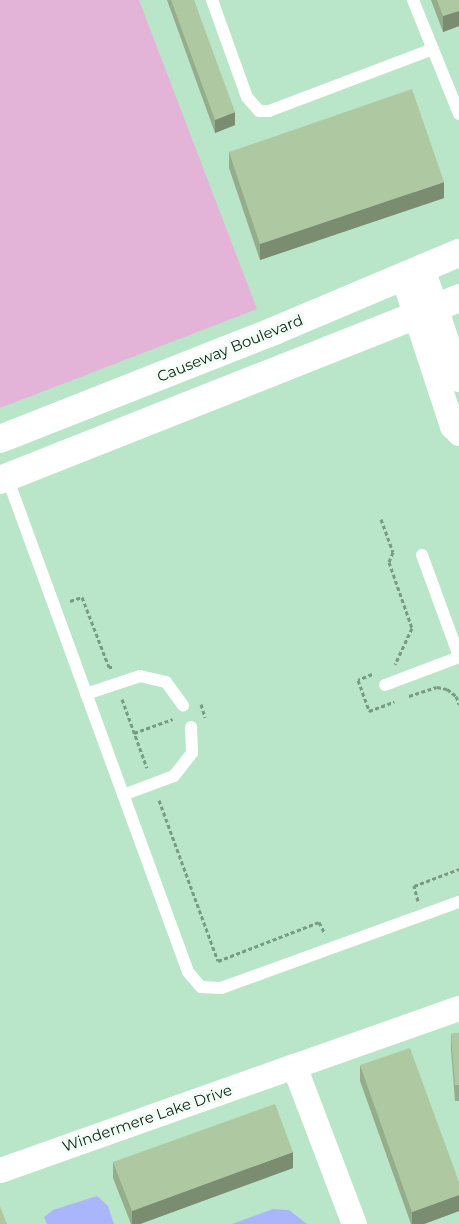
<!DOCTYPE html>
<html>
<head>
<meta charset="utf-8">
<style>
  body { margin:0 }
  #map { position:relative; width:459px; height:1224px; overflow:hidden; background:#b9e6c8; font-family:Montserrat,sans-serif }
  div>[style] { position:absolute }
  .green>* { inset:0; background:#e3b4d7 }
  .water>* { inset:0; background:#a9b6fc }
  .path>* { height:3px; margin-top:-1.5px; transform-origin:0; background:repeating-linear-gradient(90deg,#789b84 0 4px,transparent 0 6.5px) }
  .lane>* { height:12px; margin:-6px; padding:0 6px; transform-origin:6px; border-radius:6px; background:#fff }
  .street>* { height:25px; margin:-12.5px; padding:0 12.5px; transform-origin:12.5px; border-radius:12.5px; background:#fff }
  .secondary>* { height:28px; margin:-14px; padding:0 14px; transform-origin:14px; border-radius:14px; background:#fff }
  .wall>* { inset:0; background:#96ad8b }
  .shaded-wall>* { inset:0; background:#7a8d71 }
  .building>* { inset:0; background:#aec9a2 }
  span { translate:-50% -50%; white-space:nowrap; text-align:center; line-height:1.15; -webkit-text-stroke:5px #f1fef5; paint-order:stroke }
  .street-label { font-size:15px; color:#0e1f15 }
</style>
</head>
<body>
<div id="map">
  <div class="green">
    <div style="clip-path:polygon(0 0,139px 0,257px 309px,0 408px)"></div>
  </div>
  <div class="water">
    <div style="clip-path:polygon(97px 1196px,108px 1206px,114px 1224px,47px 1224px,44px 1217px,53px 1210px)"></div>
    <div style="clip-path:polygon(273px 1209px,289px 1210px,307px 1224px,232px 1224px)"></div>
  </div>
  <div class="path">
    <div style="left:381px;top:519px;width:35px;rotate:70deg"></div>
    <div style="left:393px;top:552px;width:11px;rotate:112deg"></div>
    <div style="left:389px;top:562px;width:70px;rotate:70.8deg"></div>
    <div style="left:412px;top:628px;width:40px;rotate:115deg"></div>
    <div style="left:70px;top:601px;width:13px;rotate:-18deg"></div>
    <div style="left:82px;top:597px;width:75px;rotate:68.9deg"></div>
    <div style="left:109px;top:667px;width:3px"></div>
    <div style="left:372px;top:674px;width:15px;rotate:157deg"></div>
    <div style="left:358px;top:680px;width:33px;rotate:70deg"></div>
    <div style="left:369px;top:711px;width:27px;rotate:-20deg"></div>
    <div style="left:409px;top:696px;width:29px;rotate:-18deg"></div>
    <div style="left:437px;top:687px;width:10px;rotate:11deg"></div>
    <div style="left:447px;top:689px;width:11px;rotate:38deg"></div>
    <div style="left:456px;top:696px;width:9px;rotate:69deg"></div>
    <div style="left:122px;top:699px;width:73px;rotate:70.1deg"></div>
    <div style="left:201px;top:704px;width:14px;rotate:73deg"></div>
    <div style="left:134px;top:733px;width:41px;rotate:-19.7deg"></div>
    <div style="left:159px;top:800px;width:171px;rotate:69.9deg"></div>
    <div style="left:218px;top:961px;width:108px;rotate:-21.1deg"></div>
    <div style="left:319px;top:922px;width:13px;rotate:63deg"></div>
    <div style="left:418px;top:901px;width:16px;rotate:-105deg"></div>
    <div style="left:414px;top:886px;width:48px;rotate:-20.7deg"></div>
  </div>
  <div class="lane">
    <div style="left:212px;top:0;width:103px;rotate:70.2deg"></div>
    <div style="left:247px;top:97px;width:18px;rotate:49deg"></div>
    <div style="left:259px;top:111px;width:10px"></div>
    <div style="left:269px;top:111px;width:175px;rotate:-20.7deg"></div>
    <div style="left:413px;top:0;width:123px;rotate:68deg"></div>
    <div style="left:7px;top:477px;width:527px;rotate:69.91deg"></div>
    <div style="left:188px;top:972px;width:20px;rotate:49deg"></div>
    <div style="left:201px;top:987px;width:20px;rotate:3deg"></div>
    <div style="left:221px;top:988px;width:253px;rotate:-19.9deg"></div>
    <div style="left:422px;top:555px;width:108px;rotate:69.9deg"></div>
    <div style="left:385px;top:685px;width:79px;rotate:-20.7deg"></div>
    <div style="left:86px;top:694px;width:57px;rotate:-18.4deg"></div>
    <div style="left:140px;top:676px;width:27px;rotate:13deg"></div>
    <div style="left:166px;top:682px;width:29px;rotate:54deg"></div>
    <div style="left:123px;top:795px;width:54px;rotate:-20.4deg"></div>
    <div style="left:174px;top:776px;width:29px;rotate:-52deg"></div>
    <div style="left:192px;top:753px;width:26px;rotate:-92deg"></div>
  </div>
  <div class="street">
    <div style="left:422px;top:268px;width:117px;rotate:71.6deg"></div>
    <div style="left:403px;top:277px;width:157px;rotate:71.8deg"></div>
    <div style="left:452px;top:426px;width:10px;rotate:45deg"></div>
    <div style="left:294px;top:1066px;width:175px;rotate:-19.4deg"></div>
    <div style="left:0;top:1170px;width:312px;rotate:-19.5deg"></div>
    <div style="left:294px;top:1066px;width:169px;rotate:69.2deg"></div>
  </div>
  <div class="secondary">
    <div style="left:0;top:439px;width:295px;rotate:-21.5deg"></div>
    <div style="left:274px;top:331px;width:201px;rotate:-22.9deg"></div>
    <div style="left:0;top:480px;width:494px;rotate:-21.6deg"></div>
  </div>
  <div class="wall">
    <div style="clip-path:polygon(167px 0,194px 0,235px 125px,215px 133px)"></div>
    <div style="clip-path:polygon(431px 0,459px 0,459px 26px,443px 32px)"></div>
    <div style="clip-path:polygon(229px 152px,444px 198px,260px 260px,229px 168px)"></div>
    <div style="clip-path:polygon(459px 1033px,459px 1101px,455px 1101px,451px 1049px,451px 1034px)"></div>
    <div style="clip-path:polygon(360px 1065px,459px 1182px,459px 1211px,424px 1224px,411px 1224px,360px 1081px)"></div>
    <div style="clip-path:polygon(113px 1162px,293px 1168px,140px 1224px,131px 1224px,113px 1178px)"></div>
  </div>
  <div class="shaded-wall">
    <div style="clip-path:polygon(459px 11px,459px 26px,443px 32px,443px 16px)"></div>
    <div style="clip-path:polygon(235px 112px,235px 125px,215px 133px,215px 120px)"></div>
    <div style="clip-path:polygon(444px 182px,444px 198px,260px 260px,260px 244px)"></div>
    <div style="clip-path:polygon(293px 1152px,293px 1168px,140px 1224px,132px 1224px,132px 1211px)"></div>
    <div style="clip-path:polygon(459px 1195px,459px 1211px,424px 1224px,412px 1224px,412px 1212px)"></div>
  </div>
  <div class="building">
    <div style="clip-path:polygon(171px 0,194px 0,235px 112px,215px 120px)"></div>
    <div style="clip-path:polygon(437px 0,459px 0,459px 11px,443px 16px)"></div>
    <div style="clip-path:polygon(412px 89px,444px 182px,260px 244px,229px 152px)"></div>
    <div style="clip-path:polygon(459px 1033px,459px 1085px,455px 1085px,451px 1034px)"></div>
    <div style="clip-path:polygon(410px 1048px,459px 1182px,459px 1195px,412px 1212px,360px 1065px)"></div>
    <div style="clip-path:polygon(275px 1104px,293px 1152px,132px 1211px,113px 1162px)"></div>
    <div style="clip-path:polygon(0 1206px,7px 1224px,0 1224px)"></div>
  </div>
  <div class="street-label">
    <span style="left:230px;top:348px;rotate:-22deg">Causeway Boulevard</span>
    <span style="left:147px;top:1118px;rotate:-19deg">Windermere Lake Drive</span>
  </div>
</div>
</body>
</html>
